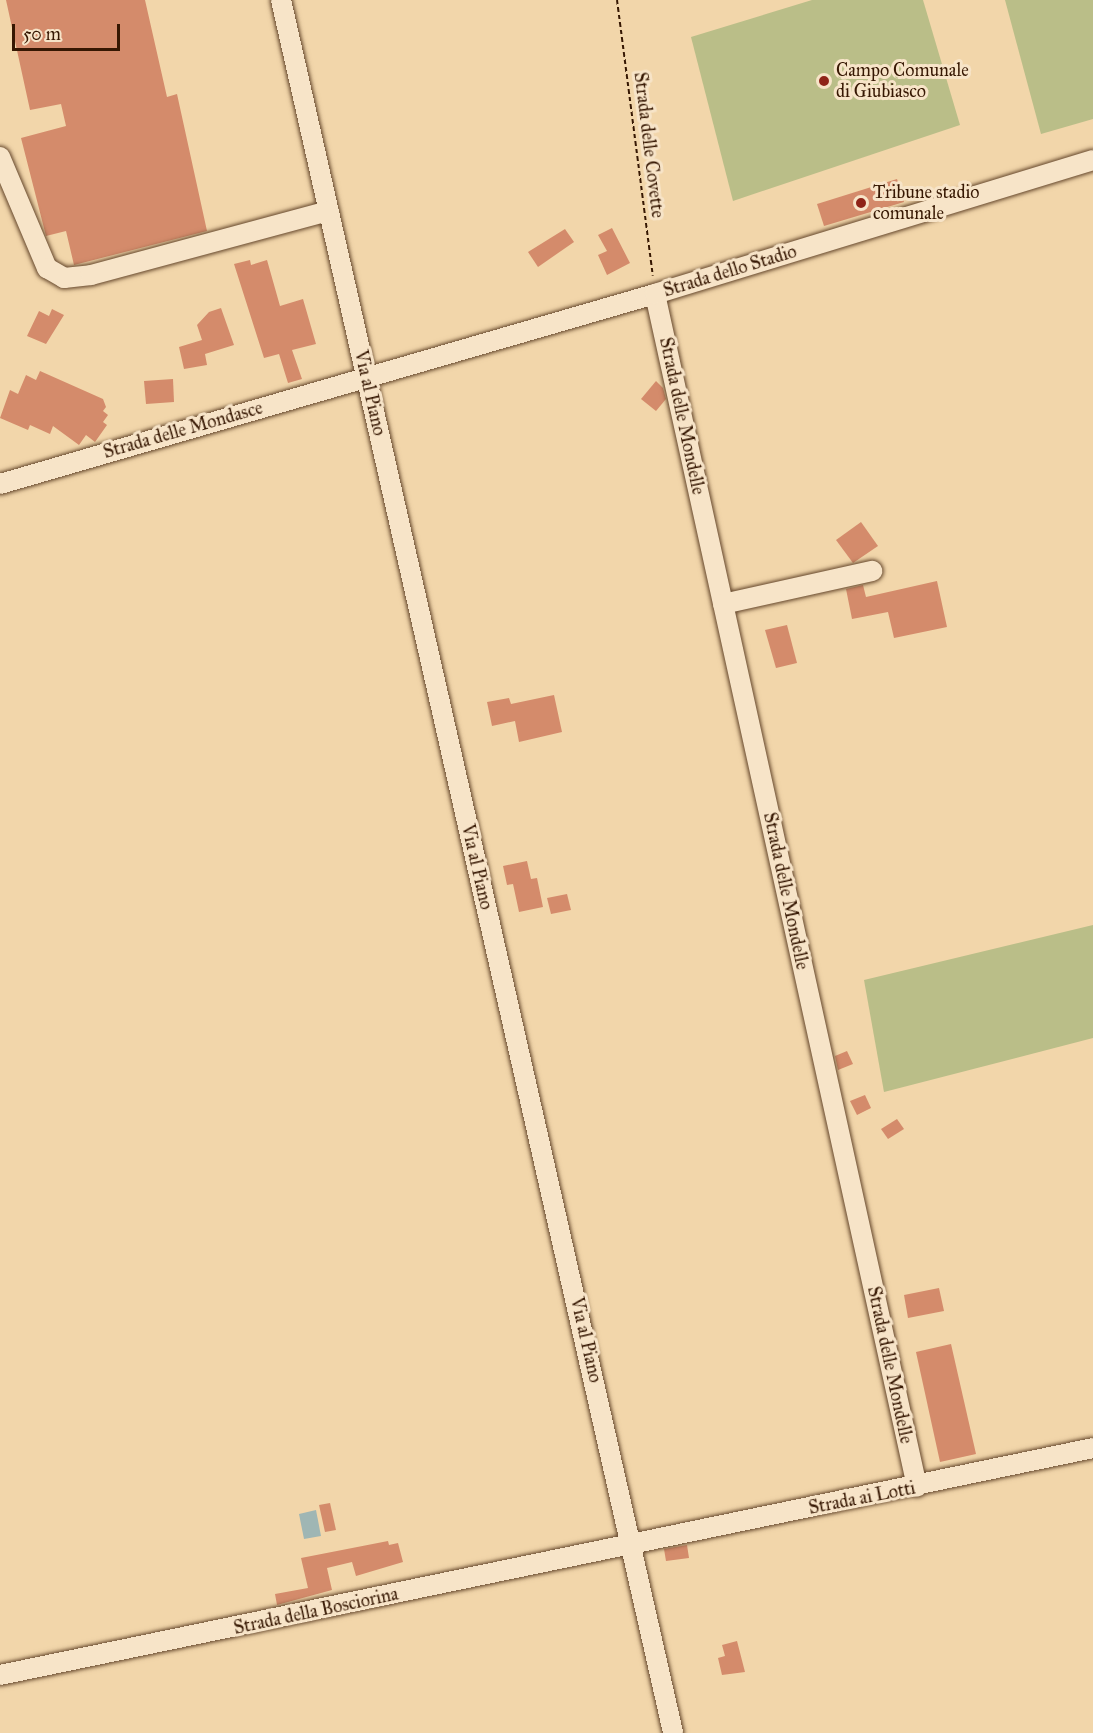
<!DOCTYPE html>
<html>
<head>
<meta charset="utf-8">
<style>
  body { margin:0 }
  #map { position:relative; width:1093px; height:1733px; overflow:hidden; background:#f2d6aa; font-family:"IM FELL Great Primer",serif }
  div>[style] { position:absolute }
  .green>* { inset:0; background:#babe88 }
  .water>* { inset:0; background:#9fb6b4 }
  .building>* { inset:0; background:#d48b6b }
  .path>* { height:2px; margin-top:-1px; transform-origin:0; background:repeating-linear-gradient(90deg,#361702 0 4.5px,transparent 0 7.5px) }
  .roads { filter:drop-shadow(0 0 2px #65472c) drop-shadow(0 0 2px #65472c) }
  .minor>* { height:20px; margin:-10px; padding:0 10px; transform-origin:10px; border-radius:10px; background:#f7e4c8 }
  .dots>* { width:16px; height:16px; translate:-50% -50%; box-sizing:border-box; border:3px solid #f7e4c8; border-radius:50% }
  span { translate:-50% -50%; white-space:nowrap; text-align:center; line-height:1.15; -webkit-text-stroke:6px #f7e4c8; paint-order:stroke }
  .poi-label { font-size:18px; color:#361702 }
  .left { translate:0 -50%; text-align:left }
  .street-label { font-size:18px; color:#361702 }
  .scale { position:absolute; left:12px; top:24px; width:108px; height:27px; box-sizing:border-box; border:3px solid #361702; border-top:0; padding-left:8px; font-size:18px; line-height:21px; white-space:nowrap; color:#361702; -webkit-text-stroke:4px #f7e4c8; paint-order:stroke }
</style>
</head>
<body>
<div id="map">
  <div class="green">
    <div style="clip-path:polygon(812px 0,923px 0,960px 125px,733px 201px,691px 37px)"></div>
    <div style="clip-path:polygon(1005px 0,1093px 0,1093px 119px,1041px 134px)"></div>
    <div style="clip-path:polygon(1093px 925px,1093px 1038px,884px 1092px,864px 980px)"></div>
  </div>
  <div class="water">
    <div style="clip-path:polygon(316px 1510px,321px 1536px,304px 1539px,299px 1514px)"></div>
  </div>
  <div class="building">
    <div style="clip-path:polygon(6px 0,145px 0,167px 97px,177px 94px,207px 231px,74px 265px,66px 231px,46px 236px,21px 138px,66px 126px,61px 104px,30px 110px)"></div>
    <div style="clip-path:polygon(897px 179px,904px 202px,824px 226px,817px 204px)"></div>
    <div style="clip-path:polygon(612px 228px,630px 263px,607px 275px,598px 255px,607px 251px,598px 235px)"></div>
    <div style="clip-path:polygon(565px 229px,574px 242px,538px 267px,528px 252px)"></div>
    <div style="clip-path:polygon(250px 260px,251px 265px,267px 260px,280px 306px,303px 299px,316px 344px,292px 350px,302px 379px,288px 383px,279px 354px,264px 358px,234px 264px)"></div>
    <div style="clip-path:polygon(221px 308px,234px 345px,205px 354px,207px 365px,184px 369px,179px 347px,202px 340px,197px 325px,209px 312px)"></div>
    <div style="clip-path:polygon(52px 309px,64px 315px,46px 344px,27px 336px,39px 311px,49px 316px)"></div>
    <div style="clip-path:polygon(40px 371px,103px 399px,106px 407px,103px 411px,108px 415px,103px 422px,107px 425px,95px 442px,86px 435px,79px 445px,53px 426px,50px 434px,30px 425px,28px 430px,0 418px,10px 390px,18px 394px,26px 375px,36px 380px)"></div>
    <div style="clip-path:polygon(173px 379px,174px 402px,146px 404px,144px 381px)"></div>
    <div style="clip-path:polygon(656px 381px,663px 388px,666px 399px,656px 411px,641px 399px)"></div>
    <div style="clip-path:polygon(861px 522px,878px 546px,853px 563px,836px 540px)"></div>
    <div style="clip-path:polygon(937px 581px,947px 627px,894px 638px,888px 612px,852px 619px,846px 589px,863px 585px,866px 597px)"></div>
    <div style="clip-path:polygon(787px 625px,797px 663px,776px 668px,765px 630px)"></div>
    <div style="clip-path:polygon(554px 695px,562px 732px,519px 742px,515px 721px,492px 726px,487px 702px,509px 698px,511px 704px)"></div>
    <div style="clip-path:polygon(527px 861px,531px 879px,537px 878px,543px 907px,519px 912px,513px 884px,507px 885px,503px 866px)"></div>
    <div style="clip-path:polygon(567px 894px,571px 910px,551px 914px,547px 898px)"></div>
    <div style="clip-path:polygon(847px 1051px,853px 1064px,838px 1070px,835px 1056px)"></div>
    <div style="clip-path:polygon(865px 1095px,871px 1108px,857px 1115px,850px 1101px)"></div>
    <div style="clip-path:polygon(897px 1119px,904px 1129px,888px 1139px,881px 1129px)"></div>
    <div style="clip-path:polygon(939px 1288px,944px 1311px,908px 1318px,904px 1295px)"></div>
    <div style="clip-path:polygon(951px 1344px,976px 1454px,940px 1462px,916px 1352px)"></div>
    <div style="clip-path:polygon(330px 1503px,336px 1530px,325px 1532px,319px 1505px)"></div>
    <div style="clip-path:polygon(388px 1541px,389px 1545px,398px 1543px,403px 1562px,356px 1576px,352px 1562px,327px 1568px,332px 1590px,277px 1605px,275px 1594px,308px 1588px,301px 1558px)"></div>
    <div style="clip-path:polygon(687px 1545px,689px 1558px,666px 1561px,664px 1549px)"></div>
    <div style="clip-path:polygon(737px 1641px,745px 1672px,722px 1675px,718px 1658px,725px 1656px,722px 1645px)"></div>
  </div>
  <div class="path">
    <div style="left:617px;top:0;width:278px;rotate:82.6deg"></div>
  </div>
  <div class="roads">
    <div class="minor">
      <div style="left:281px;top:0;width:1777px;rotate:77.25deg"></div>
      <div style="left:0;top:157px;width:121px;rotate:67.1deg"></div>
      <div style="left:47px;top:268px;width:20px;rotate:30deg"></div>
      <div style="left:64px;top:278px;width:27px;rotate:-6deg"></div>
      <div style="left:91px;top:275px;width:246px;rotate:-15.1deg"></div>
      <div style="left:655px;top:294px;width:1221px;rotate:77.61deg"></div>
      <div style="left:0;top:484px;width:682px;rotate:-16.18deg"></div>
      <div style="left:655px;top:294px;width:458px;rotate:-17deg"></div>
      <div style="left:723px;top:604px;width:153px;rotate:-12.5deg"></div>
      <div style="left:0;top:1675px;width:1116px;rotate:-11.73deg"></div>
    </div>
  </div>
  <div class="dots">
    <div style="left:824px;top:81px;background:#8f2418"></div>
    <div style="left:861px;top:203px;background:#8f2418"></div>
  </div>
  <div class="poi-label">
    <span class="left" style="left:836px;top:81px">Campo Comunale<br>di Giubiasco</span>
    <span class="left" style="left:873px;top:203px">Tribune stadio<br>comunale</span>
  </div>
  <div class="street-label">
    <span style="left:649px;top:145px;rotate:83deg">Strada delle Covette</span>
    <span style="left:730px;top:271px;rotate:-17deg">Strada dello Stadio</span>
    <span style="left:370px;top:393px;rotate:77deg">Via al Piano</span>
    <span style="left:682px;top:416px;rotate:78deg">Strada delle Mondelle</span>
    <span style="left:183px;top:430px;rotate:-16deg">Strada delle Mondasce</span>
    <span style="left:477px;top:867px;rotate:77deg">Via al Piano</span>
    <span style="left:786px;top:891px;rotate:78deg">Strada delle Mondelle</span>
    <span style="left:586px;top:1340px;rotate:77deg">Via al Piano</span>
    <span style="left:890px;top:1365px;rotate:78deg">Strada delle Mondelle</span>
    <span style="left:862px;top:1498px;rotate:-11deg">Strada ai Lotti</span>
    <span style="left:316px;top:1611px;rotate:-12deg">Strada della Bosciorina</span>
  </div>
  <div class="scale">50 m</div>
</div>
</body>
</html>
